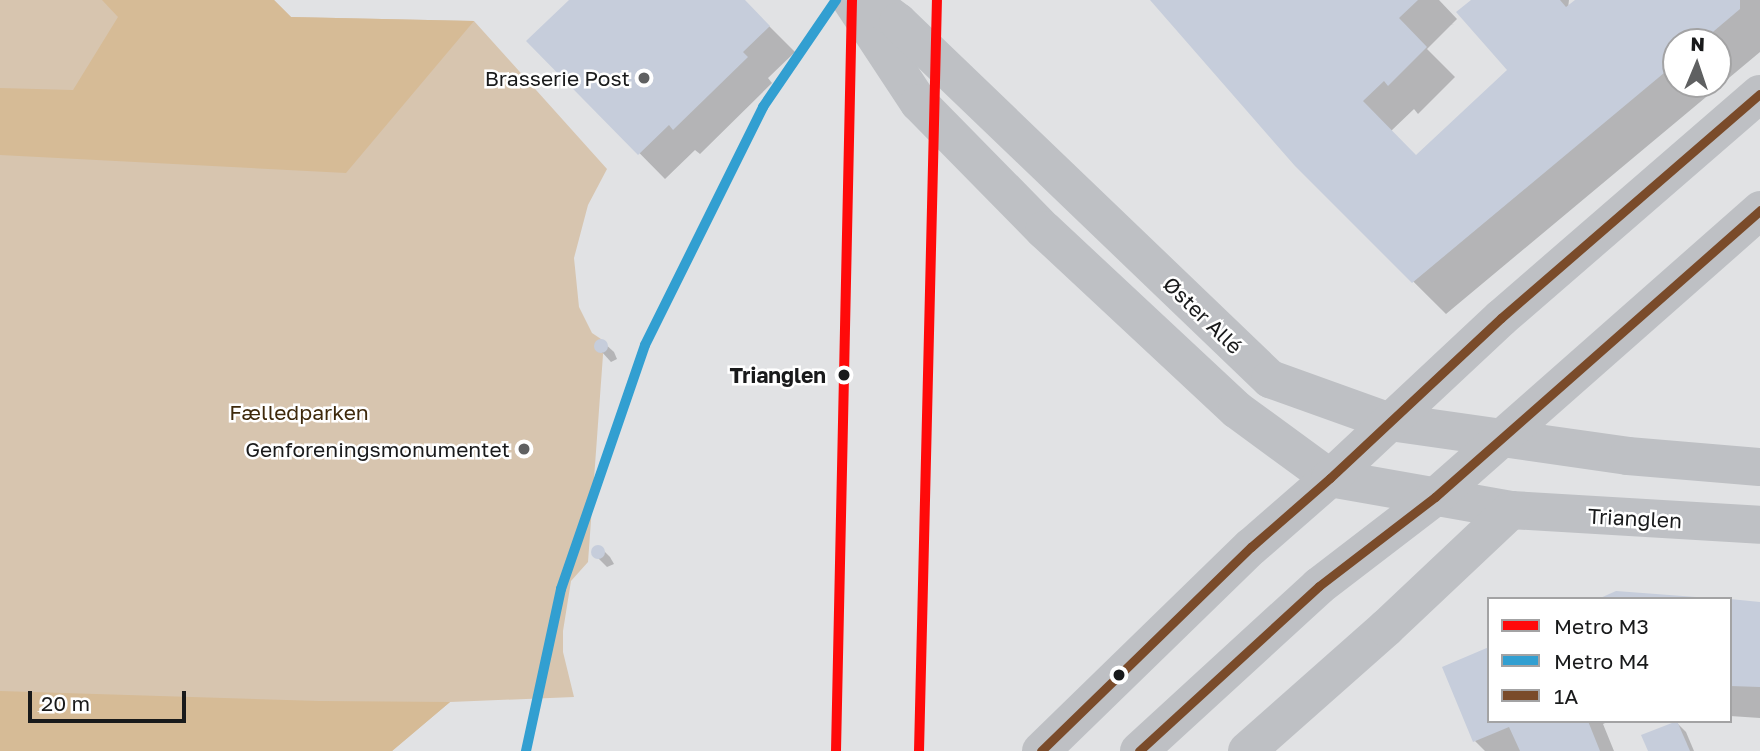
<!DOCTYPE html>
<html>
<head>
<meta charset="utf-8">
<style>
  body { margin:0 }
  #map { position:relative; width:1760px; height:751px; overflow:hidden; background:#e1e2e4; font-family:"Golos Text",sans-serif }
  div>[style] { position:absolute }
  .green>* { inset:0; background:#d7c5af }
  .forest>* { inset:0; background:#d6bb96 }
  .shadow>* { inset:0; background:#0003 }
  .building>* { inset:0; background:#c6cddb }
  .round { border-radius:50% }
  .secondary>* { height:38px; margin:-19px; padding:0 19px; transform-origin:19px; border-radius:19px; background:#bec0c4 }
  .bus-1>* { height:9px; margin:-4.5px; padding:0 4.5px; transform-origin:4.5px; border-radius:4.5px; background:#7a4b2a }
  .metro-1>* { height:10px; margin:-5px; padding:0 5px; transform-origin:5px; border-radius:5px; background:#ff0a0a }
  .metro-2>* { height:10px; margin:-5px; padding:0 5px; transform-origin:5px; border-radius:5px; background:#329fd1 }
  .dots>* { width:19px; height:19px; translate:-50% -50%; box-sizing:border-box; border:4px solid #fff; border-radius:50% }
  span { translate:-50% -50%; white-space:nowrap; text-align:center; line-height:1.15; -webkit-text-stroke:5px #fff; paint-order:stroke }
  .poi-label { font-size:21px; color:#191a1b }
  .right { translate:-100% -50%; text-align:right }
  .street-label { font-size:21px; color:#191a1b }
  .stop-label { font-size:21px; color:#191a1b; font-weight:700 }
  .park-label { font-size:21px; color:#3e290b }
  .legend { position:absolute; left:1487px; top:597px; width:245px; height:126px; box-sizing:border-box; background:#fff; border:2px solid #a3a3a4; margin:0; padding:9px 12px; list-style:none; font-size:21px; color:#191a1b }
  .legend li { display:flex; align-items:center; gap:14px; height:35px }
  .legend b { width:35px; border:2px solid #a3a3a4 }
  .north { position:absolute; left:1662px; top:28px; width:70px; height:70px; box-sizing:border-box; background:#fff; border:2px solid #a3a3a4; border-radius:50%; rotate:2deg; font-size:19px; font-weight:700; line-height:28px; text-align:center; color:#191a1b }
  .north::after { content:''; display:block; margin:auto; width:24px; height:32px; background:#5f6061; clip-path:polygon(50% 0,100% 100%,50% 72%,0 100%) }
  .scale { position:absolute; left:28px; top:691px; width:158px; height:32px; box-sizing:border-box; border:4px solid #191a1b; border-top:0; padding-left:9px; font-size:21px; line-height:24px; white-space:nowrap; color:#191a1b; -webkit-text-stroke:5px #fff; paint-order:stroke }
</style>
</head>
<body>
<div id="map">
  <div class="green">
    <div style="clip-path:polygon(0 0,274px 0,291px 17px,474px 21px,607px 169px,588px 205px,574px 258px,579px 307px,592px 333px,604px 341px,588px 562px,571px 581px,563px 631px,563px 652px,574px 697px,450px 702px,392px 751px,0 751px)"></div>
  </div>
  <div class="forest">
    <div style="clip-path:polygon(102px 0,274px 0,291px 17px,474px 21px,346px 173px,0 155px,0 88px,73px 90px,118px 17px)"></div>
    <div style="clip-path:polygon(0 691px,319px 701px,450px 702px,392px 751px,0 751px)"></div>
  </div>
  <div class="shadow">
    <div style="clip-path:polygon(571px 0,743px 0,795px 52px,768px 78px,772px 83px,700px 154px,695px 150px,665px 179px,529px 41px)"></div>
    <div style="clip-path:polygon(evenodd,1152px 0,1439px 0,1457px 19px,1427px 49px,1455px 77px,1418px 114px,1414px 109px,1391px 131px,1416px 157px,1510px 70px,1473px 0,1569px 0,1568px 8px,1578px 0,1760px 0,1760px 52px,1446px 314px,1296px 165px,1152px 0,1676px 42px,1718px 42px,1718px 84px,1676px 84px,1676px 42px)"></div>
    <div style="clip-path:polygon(603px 342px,614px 352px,617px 359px,611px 362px,601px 351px,597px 344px)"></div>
    <div style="clip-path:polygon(600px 547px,610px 557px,614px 564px,607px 567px,597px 557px,594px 550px)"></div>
    <div style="clip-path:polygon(1730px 601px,1760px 603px,1760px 718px,1730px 716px)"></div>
    <div style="clip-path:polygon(1489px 721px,1609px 721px,1603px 724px,1614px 751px,1485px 751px,1475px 741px)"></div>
    <div style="clip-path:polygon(1676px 722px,1686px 732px,1694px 751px,1650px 751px)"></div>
  </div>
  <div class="building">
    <div style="clip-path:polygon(569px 0,745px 0,770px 26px,743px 52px,748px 57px,673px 130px,669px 125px,638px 155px,526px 41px)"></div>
    <div style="clip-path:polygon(1150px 0,1418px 0,1399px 18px,1427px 47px,1388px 86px,1384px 81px,1363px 101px,1416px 155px,1507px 70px,1456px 12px,1471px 0,1560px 0,1566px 7px,1575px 0,1740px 0,1740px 9px,1701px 42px,1676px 42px,1676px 63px,1412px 283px,1295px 166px)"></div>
    <div class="round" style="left:594px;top:339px;width:14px;height:14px"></div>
    <div class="round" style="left:591px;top:545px;width:14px;height:14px"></div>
    <div style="clip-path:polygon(1616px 591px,1696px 597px,1696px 599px,1598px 599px)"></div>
    <div style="clip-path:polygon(1730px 599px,1760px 602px,1760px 687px,1730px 686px)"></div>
    <div style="clip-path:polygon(1489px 647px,1489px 721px,1588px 721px,1600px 751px,1520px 751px,1509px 727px,1473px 742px,1442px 667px)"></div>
    <div style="clip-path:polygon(1677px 721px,1690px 751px,1648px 751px,1641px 735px)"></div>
  </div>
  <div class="secondary">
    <div style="left:851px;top:0;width:123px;rotate:56.6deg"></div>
    <div style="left:919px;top:103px;width:178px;rotate:45.5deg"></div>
    <div style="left:1044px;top:230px;width:264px;rotate:43deg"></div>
    <div style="left:1237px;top:410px;width:115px;rotate:36.2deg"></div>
    <div style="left:1330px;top:478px;width:184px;rotate:10deg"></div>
    <div style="left:1511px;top:510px;width:249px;rotate:3.4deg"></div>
    <div style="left:868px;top:0;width:37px;rotate:36deg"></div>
    <div style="left:898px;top:22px;width:516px;rotate:43.82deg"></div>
    <div style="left:1270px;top:379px;width:127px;rotate:19.7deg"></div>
    <div style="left:1390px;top:422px;width:240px;rotate:8.1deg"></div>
    <div style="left:1628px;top:456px;width:132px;rotate:4.8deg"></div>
    <div style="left:1041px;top:751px;width:293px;rotate:-44.2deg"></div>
    <div style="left:1251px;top:547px;width:105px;rotate:-41.1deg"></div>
    <div style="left:1330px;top:478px;width:234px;rotate:-43.1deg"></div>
    <div style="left:1501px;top:318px;width:342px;rotate:-40.9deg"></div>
    <div style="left:1139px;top:751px;width:244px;rotate:-42.5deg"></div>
    <div style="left:1319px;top:586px;width:146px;rotate:-37.5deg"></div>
    <div style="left:1435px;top:497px;width:434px;rotate:-41.4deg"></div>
    <div style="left:1247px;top:751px;width:186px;rotate:-41.5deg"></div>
    <div style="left:1386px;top:628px;width:172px;rotate:-43.3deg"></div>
  </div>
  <div class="bus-1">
    <div style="left:1041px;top:751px;width:293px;rotate:-44.2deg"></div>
    <div style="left:1251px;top:547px;width:105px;rotate:-41.1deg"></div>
    <div style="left:1330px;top:478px;width:234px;rotate:-43.1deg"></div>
    <div style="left:1501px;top:318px;width:342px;rotate:-40.9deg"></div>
    <div style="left:1139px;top:751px;width:244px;rotate:-42.5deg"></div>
    <div style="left:1319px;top:586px;width:146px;rotate:-37.5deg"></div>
    <div style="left:1435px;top:497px;width:434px;rotate:-41.4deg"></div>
  </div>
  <div class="metro-1">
    <div style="left:836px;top:751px;width:751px;rotate:-88.78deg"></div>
    <div style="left:919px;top:751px;width:751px;rotate:-88.63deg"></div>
  </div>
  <div class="metro-2">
    <div style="left:526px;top:751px;width:166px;rotate:-77.8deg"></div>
    <div style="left:561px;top:589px;width:258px;rotate:-71deg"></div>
    <div style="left:645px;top:345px;width:266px;rotate:-63.6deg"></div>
    <div style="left:763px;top:107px;width:130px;rotate:-55.7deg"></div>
  </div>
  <div class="dots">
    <div style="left:644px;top:78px;background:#5f6061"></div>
    <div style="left:844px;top:375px;background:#191a1b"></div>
    <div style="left:524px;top:449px;background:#5f6061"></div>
    <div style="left:1119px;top:675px;background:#191a1b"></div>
  </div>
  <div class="poi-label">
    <span class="right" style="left:630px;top:78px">Brasserie Post</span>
    <span class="right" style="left:510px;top:449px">Genforeningsmonumentet</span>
  </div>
  <div class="street-label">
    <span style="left:1203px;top:315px;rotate:44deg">Øster Allé</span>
    <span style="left:1635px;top:518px;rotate:3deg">Trianglen</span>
  </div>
  <div class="stop-label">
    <span class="right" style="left:826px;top:375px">Trianglen</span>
  </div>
  <div class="park-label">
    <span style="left:299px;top:412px">Fælledparken</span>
  </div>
  <ul class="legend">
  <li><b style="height:9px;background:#ff0a0a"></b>Metro M3</li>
  <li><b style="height:9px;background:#329fd1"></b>Metro M4</li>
  <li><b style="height:9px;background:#7a4b2a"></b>1A</li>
  </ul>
  <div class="north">N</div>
  <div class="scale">20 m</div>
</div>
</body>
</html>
